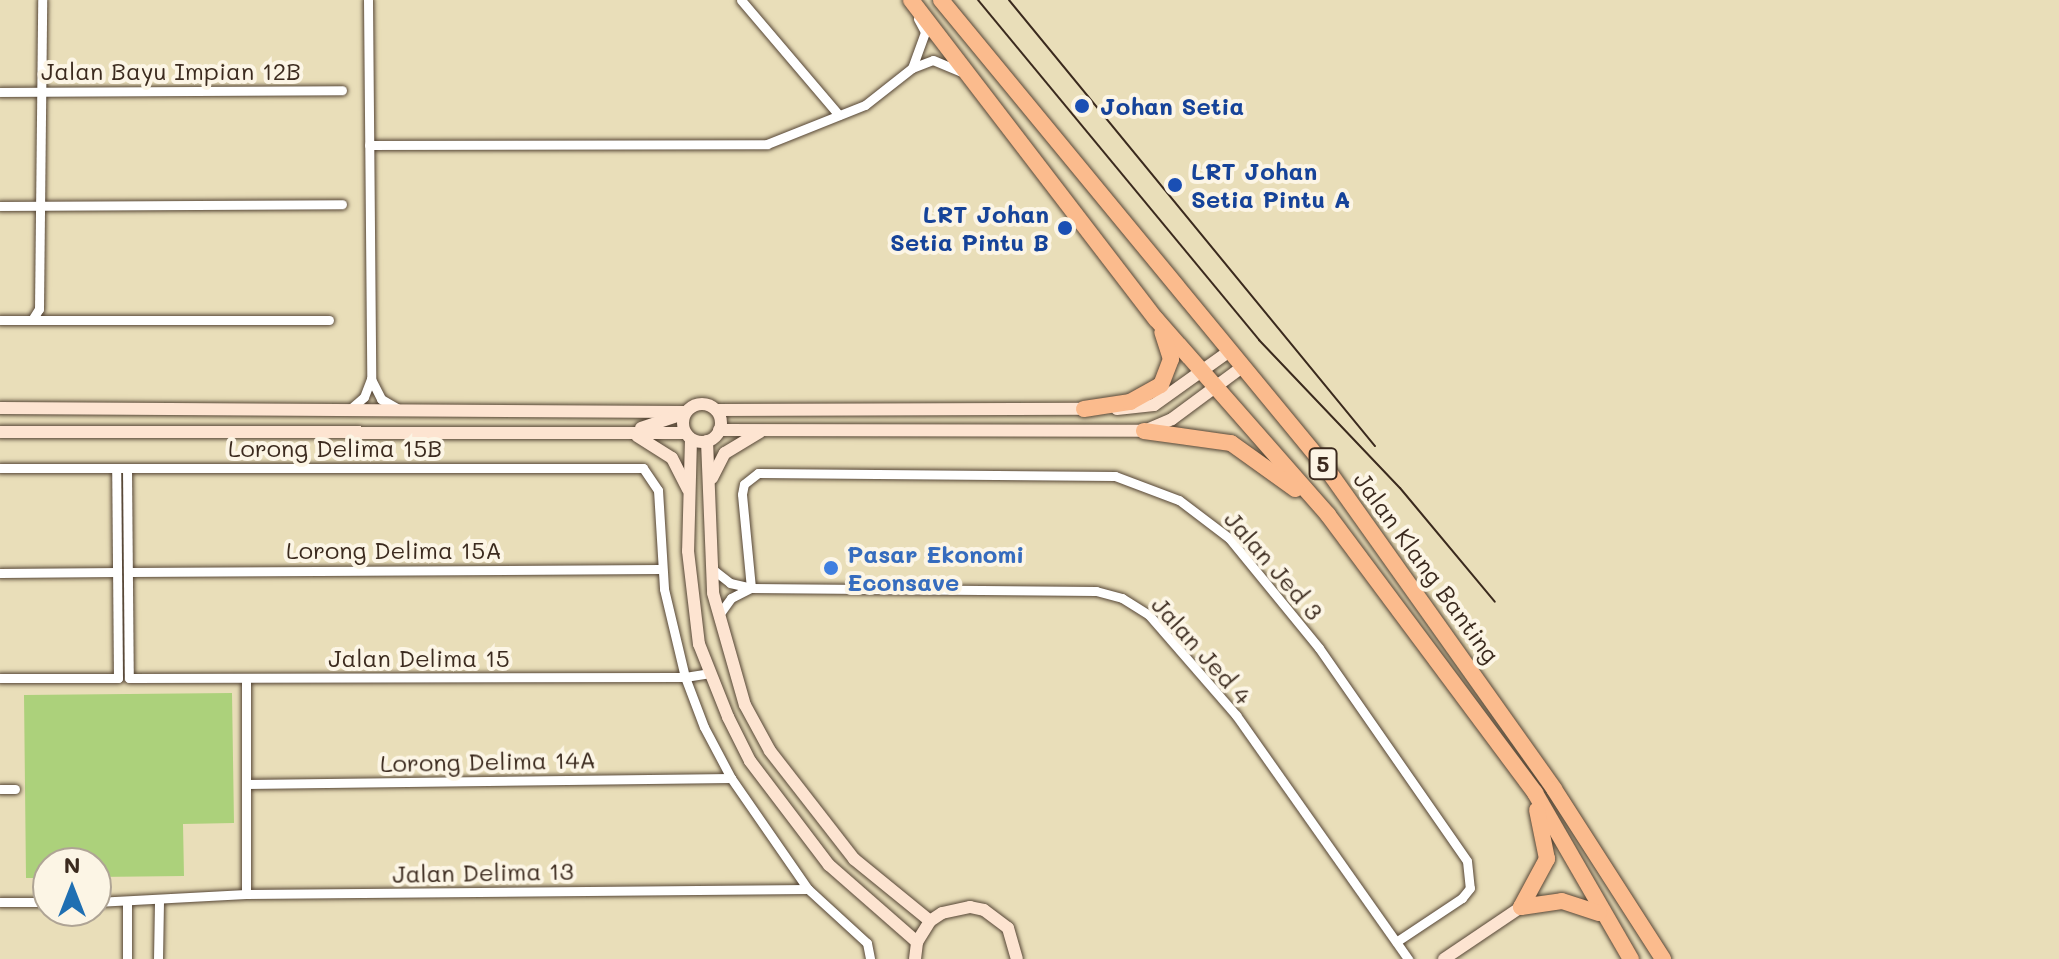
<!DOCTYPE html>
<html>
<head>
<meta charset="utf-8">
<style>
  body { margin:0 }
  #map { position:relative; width:2059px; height:959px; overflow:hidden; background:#e9deb9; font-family:Mali,sans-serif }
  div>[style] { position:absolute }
  .green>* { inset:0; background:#acd17b }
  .roads { filter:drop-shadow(0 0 2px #554535) drop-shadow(0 0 2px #554535) }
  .street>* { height:9px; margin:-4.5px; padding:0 4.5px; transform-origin:4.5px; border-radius:4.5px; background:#fff }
  .secondary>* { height:12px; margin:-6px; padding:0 6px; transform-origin:6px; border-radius:6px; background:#fde4d1 }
  .secondary>.ring { margin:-6px; padding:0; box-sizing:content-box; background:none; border:12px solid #fde4d1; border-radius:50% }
  .highway>* { height:16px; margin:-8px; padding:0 8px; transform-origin:8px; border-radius:8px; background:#fbbb8d }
  .tram>* { height:2px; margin:-1px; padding:0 1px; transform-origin:1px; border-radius:1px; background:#3b2a1e }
  .dots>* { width:22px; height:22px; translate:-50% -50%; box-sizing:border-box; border:4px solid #fcf5e5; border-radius:50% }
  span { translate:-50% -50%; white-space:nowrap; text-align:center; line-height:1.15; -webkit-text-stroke:8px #fcf5e5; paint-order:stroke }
  .shield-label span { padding:2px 6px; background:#fcf5e5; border:2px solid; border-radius:6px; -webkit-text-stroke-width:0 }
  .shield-label { font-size:22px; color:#3b2a1e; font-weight:700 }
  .street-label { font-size:24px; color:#3b2a1e }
  .transit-label { font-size:24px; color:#164399; font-weight:700 }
  .left { translate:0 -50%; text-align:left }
  .right { translate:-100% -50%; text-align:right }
  .shop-label { font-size:24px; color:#366cbe; font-weight:700 }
  .north { position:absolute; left:32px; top:847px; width:80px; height:80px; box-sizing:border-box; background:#fcf5e5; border:2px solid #afa495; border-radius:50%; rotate:0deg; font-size:22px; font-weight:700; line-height:32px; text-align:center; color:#3b2a1e }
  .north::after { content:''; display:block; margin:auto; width:28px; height:36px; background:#1f6fb2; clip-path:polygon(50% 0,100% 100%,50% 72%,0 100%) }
</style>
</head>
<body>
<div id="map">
  <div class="green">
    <div style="clip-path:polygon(232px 693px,234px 823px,183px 824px,184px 876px,96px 877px,96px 863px,48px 863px,48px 878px,26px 878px,24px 695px)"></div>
  </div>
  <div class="roads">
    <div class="street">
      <div style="left:368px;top:0;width:379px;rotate:89.5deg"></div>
      <div style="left:371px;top:379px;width:22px;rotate:63deg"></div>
      <div style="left:381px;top:399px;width:20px;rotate:30deg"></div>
      <div style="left:741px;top:0;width:151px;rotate:49.6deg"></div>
      <div style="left:912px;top:68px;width:38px;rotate:-70deg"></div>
      <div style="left:925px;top:32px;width:15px;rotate:-118deg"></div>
      <div style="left:0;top:92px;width:342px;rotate:-0.3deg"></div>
      <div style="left:369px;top:145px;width:398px;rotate:-0.1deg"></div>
      <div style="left:767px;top:144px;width:105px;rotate:-21.7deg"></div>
      <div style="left:865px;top:105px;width:60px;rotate:-38.2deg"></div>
      <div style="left:912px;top:68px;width:22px;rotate:-21deg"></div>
      <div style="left:933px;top:60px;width:30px;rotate:23deg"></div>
      <div style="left:0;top:206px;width:342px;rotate:-0.3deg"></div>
      <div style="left:0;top:320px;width:329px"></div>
      <div style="left:32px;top:320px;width:13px;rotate:-58deg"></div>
      <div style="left:39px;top:309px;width:309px;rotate:-89.4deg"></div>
      <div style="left:348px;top:411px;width:21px;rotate:-41deg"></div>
      <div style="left:364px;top:397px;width:19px;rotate:-69deg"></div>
      <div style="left:0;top:468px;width:643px"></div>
      <div style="left:643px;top:468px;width:27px;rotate:56deg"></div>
      <div style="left:658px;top:490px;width:99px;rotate:86.5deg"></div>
      <div style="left:664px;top:589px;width:90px;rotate:76.6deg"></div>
      <div style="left:685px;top:677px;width:53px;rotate:69.2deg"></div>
      <div style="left:704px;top:727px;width:58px;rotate:62.1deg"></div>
      <div style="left:731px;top:778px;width:135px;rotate:55.3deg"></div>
      <div style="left:808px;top:889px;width:80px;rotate:42.5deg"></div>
      <div style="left:867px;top:943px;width:16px;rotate:79deg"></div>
      <div style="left:127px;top:469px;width:209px;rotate:89.5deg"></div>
      <div style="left:129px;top:678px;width:556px;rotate:-0.1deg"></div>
      <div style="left:685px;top:677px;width:24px;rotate:-9deg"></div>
      <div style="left:711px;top:568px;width:24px;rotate:38deg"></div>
      <div style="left:730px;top:583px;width:22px;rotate:13deg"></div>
      <div style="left:751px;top:588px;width:345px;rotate:0.5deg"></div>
      <div style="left:1096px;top:591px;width:27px;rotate:15deg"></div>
      <div style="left:1122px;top:598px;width:32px;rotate:32deg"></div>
      <div style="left:1149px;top:615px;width:133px;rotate:49deg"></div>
      <div style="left:1236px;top:715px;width:299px;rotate:54.8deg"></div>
      <div style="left:129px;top:572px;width:531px;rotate:-0.32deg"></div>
      <div style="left:0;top:573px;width:117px;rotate:-0.5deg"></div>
      <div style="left:751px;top:588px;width:94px;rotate:-95.5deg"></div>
      <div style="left:742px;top:494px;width:10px;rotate:-79deg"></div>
      <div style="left:744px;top:484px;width:18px;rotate:-38deg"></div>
      <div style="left:758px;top:473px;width:357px;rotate:0.5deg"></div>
      <div style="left:1115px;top:476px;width:68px;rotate:20.6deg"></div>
      <div style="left:1179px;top:500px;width:63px;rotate:37.2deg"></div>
      <div style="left:1229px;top:538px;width:142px;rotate:50.7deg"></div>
      <div style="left:1319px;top:648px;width:259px;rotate:55.2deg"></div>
      <div style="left:1467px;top:861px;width:27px;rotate:84deg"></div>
      <div style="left:1470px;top:888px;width:13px;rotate:129deg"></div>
      <div style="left:1462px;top:898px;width:79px;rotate:146.3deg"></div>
      <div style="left:718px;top:616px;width:22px;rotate:-54deg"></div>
      <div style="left:731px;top:598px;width:22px;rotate:-27deg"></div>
      <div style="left:0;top:678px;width:118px"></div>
      <div style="left:118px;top:678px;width:209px;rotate:-90.5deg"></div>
      <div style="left:246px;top:679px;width:215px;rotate:90deg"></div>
      <div style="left:246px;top:784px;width:485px;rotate:-0.7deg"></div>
      <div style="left:0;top:789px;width:15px"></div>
      <div style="left:0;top:902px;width:48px"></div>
      <div style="left:96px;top:902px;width:150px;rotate:-3.1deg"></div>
      <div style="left:246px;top:894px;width:562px;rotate:-0.51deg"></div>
      <div style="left:127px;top:902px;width:57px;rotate:90deg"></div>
      <div style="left:158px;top:959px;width:60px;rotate:-89deg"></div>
    </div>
    <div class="secondary">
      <div class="ring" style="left:683px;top:404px;width:26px;height:26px"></div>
      <div style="left:0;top:408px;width:686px;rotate:0.33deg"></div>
      <div style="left:1117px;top:409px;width:37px;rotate:-6deg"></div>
      <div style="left:1154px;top:405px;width:91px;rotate:-35.6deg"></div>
      <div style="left:716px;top:410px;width:375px;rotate:-0.2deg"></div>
      <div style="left:641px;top:428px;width:41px;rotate:-18.4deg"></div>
      <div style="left:719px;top:430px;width:425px;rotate:0.1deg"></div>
      <div style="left:1144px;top:431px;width:30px;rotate:-23deg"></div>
      <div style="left:1172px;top:419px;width:86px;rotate:-36.5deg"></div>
      <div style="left:0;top:432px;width:685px;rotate:0.08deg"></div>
      <div style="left:637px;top:436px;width:41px;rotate:32.2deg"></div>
      <div style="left:672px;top:458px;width:35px;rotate:63deg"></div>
      <div style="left:691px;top:439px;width:112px;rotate:91.5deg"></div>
      <div style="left:688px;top:551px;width:94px;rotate:83.3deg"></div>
      <div style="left:699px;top:644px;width:79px;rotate:68.3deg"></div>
      <div style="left:728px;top:717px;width:49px;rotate:63.4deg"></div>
      <div style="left:750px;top:761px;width:131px;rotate:52.8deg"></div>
      <div style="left:829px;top:865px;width:117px;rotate:41.2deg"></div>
      <div style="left:707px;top:441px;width:152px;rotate:87.7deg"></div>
      <div style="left:713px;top:593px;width:116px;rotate:74.1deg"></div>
      <div style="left:745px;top:705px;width:52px;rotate:61.5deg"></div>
      <div style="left:770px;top:751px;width:137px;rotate:52.1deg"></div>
      <div style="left:854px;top:859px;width:98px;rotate:39.2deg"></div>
      <div style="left:712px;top:478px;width:28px;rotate:-63deg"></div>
      <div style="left:725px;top:453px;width:41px;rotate:-31deg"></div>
      <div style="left:915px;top:959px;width:17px;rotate:-83deg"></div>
      <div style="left:917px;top:942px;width:25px;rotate:-58deg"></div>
      <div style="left:930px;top:921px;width:14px;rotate:-34deg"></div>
      <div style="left:942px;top:913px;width:29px;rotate:-12deg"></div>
      <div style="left:970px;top:907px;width:14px;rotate:12deg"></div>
      <div style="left:984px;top:910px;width:30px;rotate:37deg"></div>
      <div style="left:1008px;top:928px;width:32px;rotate:74deg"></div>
      <div style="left:1444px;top:959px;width:93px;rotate:-34deg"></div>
    </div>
    <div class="highway">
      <div style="left:911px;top:0;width:402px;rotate:52.5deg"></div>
      <div style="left:1156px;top:319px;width:261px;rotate:48.7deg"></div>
      <div style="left:1328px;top:515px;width:347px;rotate:53.3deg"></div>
      <div style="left:1535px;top:793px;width:192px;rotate:60deg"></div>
      <div style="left:941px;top:0;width:602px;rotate:50.52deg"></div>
      <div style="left:1324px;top:465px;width:397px;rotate:54.6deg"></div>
      <div style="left:1554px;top:789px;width:202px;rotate:57.3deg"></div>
      <div style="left:1084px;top:409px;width:47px;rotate:-8.7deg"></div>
      <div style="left:1130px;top:402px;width:35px;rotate:-29deg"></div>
      <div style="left:1161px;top:385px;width:28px;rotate:-69deg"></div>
      <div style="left:1171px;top:359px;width:28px;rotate:-108deg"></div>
      <div style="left:1144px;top:431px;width:88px;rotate:7.9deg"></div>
      <div style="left:1231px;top:443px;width:79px;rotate:35.7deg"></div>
      <div style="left:1521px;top:907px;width:55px;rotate:-61.6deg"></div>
      <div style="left:1547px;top:859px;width:50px;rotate:-101.5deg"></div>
      <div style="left:1521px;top:907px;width:41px;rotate:-8.3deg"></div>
      <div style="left:1562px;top:901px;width:39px;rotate:18deg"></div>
    </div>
  </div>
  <div class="tram">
    <div style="left:978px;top:0;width:441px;rotate:50.4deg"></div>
    <div style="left:1259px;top:340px;width:204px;rotate:46.4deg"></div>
    <div style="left:1400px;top:488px;width:148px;rotate:50.2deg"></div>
    <div style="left:1009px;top:0;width:577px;rotate:50.63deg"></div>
  </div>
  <div class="dots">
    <div style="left:1082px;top:106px;background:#1a4fb4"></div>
    <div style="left:1175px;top:185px;background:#1a4fb4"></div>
    <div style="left:1065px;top:228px;background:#1a4fb4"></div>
    <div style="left:831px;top:568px;background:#3f7fe0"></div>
  </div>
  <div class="shield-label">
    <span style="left:1323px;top:464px">5</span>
  </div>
  <div class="street-label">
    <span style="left:171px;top:71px">Jalan Bayu Impian 12B</span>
    <span style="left:335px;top:448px">Lorong Delima 15B</span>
    <span style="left:394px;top:550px">Lorong Delima 15A</span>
    <span style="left:1274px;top:565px;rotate:49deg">Jalan Jed 3</span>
    <span style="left:1427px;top:567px;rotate:54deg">Jalan Klang Banting</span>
    <span style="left:1202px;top:650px;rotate:48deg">Jalan Jed 4</span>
    <span style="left:419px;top:658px">Jalan Delima 15</span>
    <span style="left:488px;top:761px;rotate:-1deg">Lorong Delima 14A</span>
    <span style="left:483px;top:872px;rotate:-1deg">Jalan Delima 13</span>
  </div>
  <div class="transit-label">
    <span class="left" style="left:1100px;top:106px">Johan Setia</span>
    <span class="left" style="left:1191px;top:185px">LRT Johan<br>Setia Pintu A</span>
    <span class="right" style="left:1049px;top:228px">LRT Johan<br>Setia Pintu B</span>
  </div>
  <div class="shop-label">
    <span class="left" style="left:847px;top:568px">Pasar Ekonomi<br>Econsave</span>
  </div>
  <div class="north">N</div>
</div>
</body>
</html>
